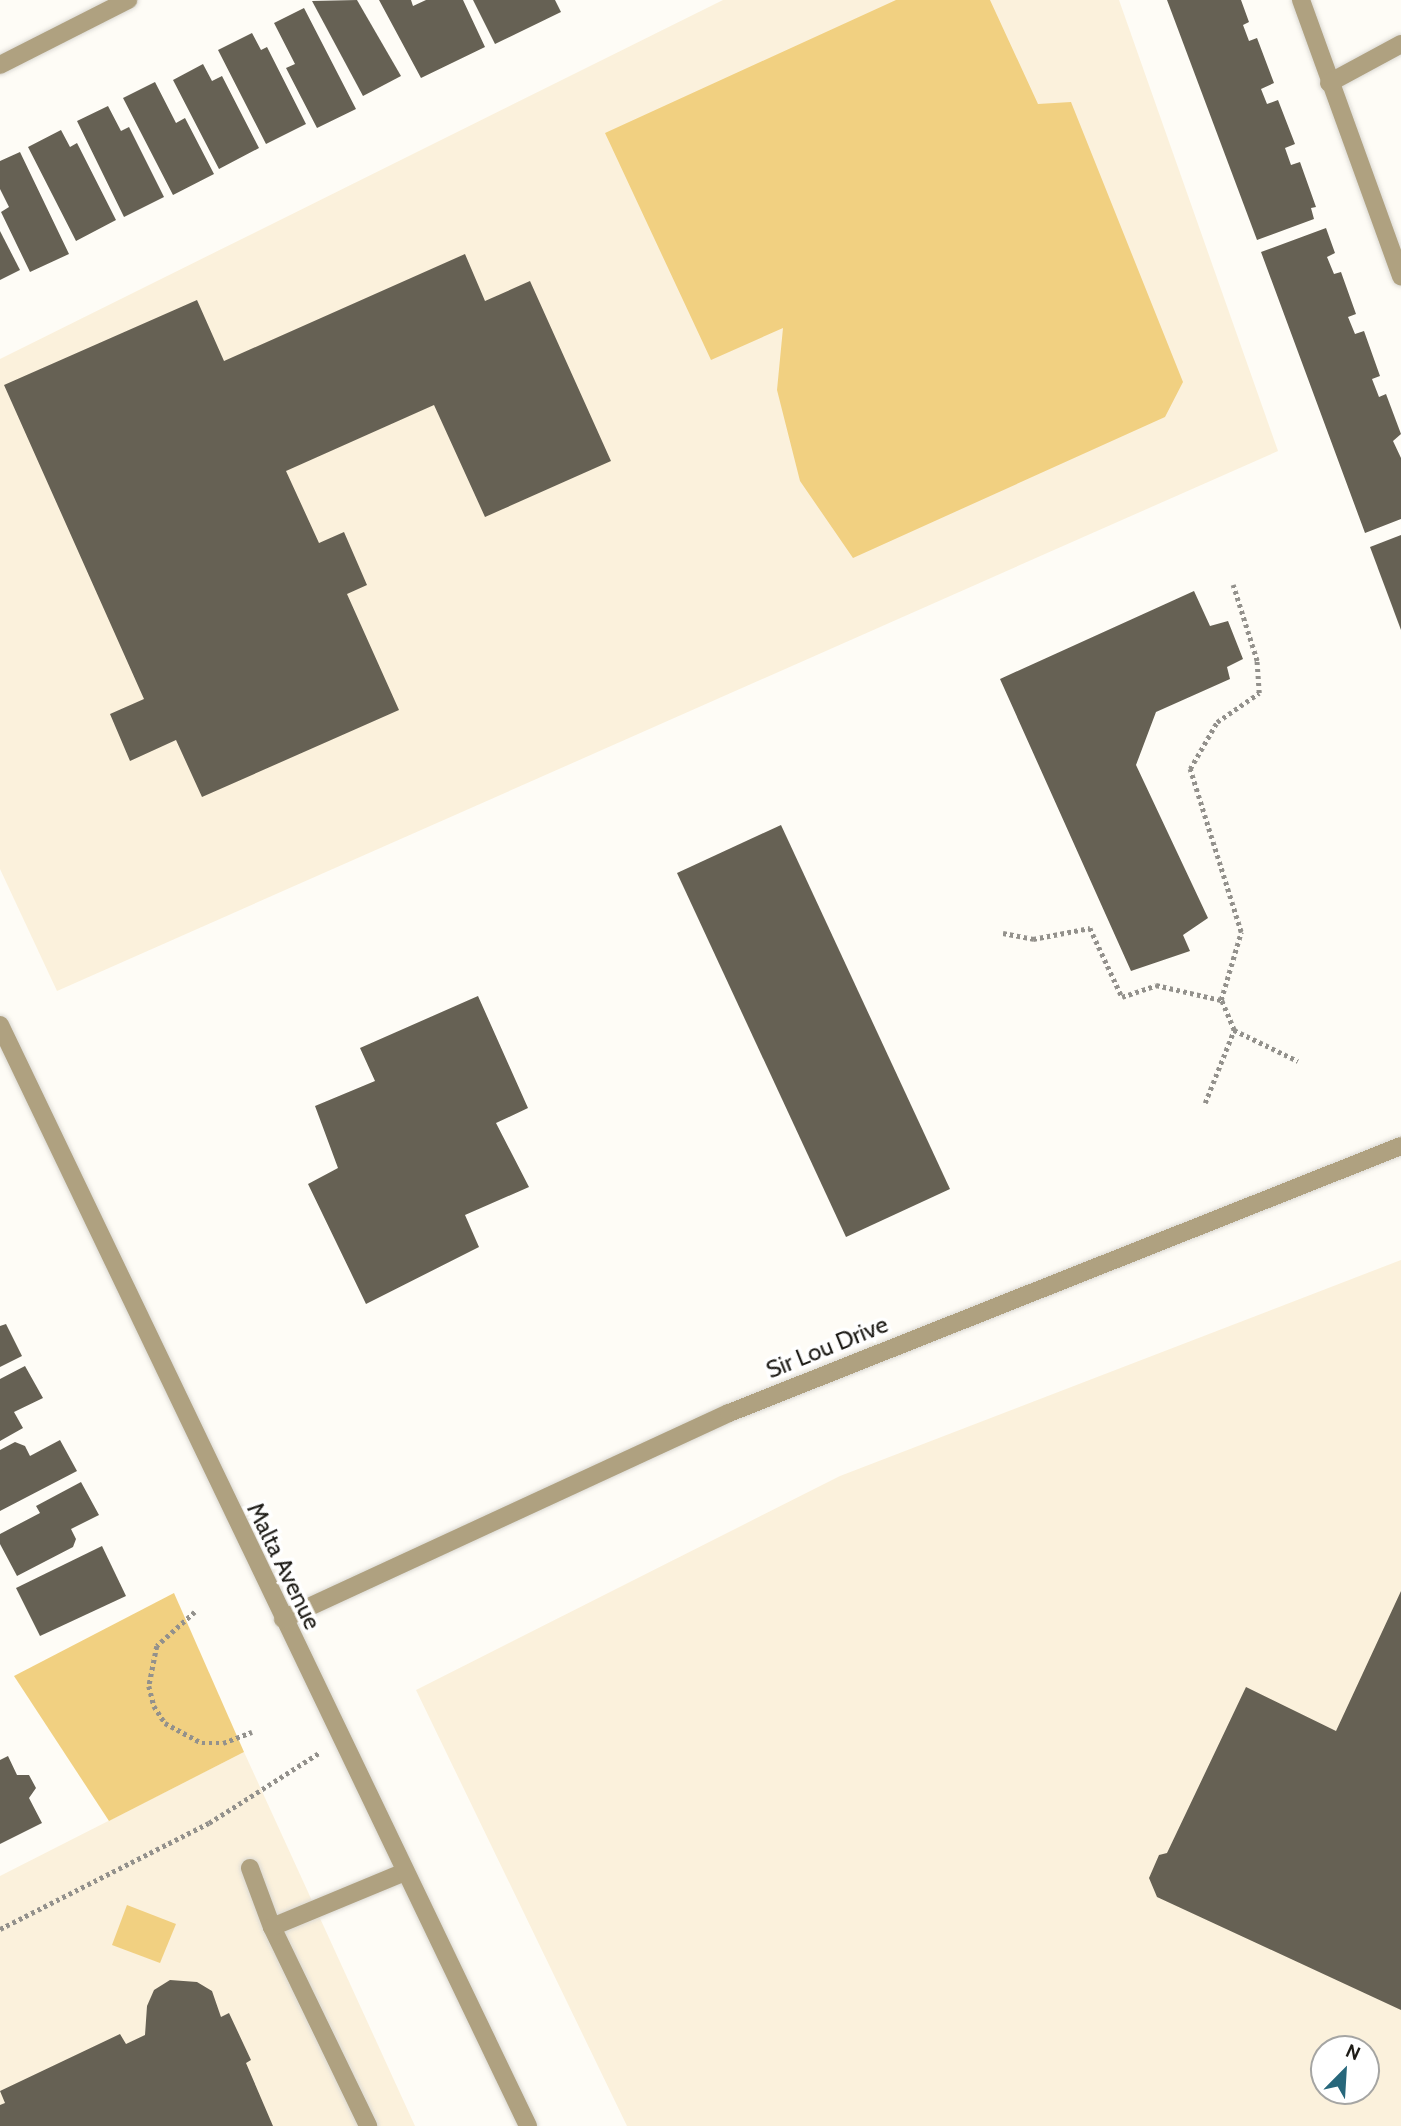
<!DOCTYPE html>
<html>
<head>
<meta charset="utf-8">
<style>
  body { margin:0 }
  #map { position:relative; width:1401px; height:2126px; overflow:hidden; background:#fefcf6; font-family:Cabin,sans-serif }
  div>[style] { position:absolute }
  .built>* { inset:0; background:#fbf1dc }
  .green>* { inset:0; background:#f1d081 }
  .building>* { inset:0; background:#666154 }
  .path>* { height:4.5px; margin-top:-2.25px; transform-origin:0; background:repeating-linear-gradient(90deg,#93918c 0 3.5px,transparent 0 7px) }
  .roads { filter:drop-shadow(0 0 2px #dad8d2) drop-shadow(0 0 2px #dad8d2) }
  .service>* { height:18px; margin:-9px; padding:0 9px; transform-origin:9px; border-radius:9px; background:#afa180 }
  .minor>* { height:18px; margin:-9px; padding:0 9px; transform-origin:9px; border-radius:9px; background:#afa180 }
  .tertiary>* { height:18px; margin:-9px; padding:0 9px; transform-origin:9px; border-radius:9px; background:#afa180 }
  span { translate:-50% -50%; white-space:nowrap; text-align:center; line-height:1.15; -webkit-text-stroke:7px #fff; paint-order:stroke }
  .street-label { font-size:24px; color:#1f1d18 }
  .north { position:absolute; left:1310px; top:2035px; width:70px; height:70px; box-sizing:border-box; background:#fff; border:2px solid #a5a5a3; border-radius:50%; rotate:24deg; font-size:19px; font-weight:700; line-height:28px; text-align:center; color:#1f1d18 }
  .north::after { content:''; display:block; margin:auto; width:24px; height:32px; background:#27677b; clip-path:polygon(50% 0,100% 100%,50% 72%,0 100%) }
</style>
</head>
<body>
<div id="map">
  <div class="built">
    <div style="clip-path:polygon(723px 0,1119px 0,1278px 451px,57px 991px,0 869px,0 359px)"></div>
    <div style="clip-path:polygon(evenodd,1401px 1260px,1401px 2126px,627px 2126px,416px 1690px,840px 1476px,1401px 1260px,1324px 2049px,1366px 2049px,1366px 2091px,1324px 2091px,1324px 2049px)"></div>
    <div style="clip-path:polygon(244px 1752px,415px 2126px,0 2126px,0 1876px)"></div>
  </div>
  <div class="green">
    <div style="clip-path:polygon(896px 0,990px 0,1038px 104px,1071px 102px,1183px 382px,1165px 417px,853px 558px,800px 481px,777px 390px,783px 328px,711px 360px,605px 133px)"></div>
    <div style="clip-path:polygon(174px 1593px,244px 1752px,109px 1821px,14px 1676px)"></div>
    <div style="clip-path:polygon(127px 1905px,176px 1924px,160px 1963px,112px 1945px)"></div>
  </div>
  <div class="building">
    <div style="clip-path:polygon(357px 0,401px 76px,363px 96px,312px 1px)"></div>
    <div style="clip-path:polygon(379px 0,411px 0,413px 6px,426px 0,463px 0,485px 47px,421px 78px)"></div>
    <div style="clip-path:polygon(473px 0,555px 0,561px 12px,495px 44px)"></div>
    <div style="clip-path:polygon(1167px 0,1241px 0,1249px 22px,1243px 25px,1249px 41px,1257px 38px,1274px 83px,1261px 89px,1267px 104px,1278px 100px,1295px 144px,1285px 148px,1291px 165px,1300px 162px,1316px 207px,1311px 208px,1314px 219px,1257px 240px)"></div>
    <div style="clip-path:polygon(304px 8px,356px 109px,317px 128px,286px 68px,295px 64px,274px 23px)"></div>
    <div style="clip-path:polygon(252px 33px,261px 50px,267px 47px,306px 124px,266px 144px,218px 50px)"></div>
    <div style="clip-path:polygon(203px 64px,212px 81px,222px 76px,259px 148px,219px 169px,173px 80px)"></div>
    <div style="clip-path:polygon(155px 82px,176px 123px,185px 118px,214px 174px,173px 195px,123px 98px)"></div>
    <div style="clip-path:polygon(108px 106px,121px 131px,129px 127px,164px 197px,124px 217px,77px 121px)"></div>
    <div style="clip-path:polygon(61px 130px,70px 147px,77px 143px,116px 220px,76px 241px,28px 147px)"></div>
    <div style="clip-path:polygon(20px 152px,69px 254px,30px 272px,1px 212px,9px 207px,0 189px,0 161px)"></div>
    <div style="clip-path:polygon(1326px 228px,1335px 253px,1327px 257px,1334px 274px,1341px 272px,1356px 314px,1348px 317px,1355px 334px,1364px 331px,1380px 376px,1372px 379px,1379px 397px,1386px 394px,1401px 434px,1393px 441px,1401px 458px,1401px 519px,1365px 533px,1261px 252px)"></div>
    <div style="clip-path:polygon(0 231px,20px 270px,0 280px)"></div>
    <div style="clip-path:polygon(465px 254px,485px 301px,530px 281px,611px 461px,485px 517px,434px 405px,286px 471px,319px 543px,344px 532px,367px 585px,347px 594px,399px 710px,202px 797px,176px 740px,130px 761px,110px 714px,144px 699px,4px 385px,197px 300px,224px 361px)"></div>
    <div style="clip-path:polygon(1401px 535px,1401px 630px,1370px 547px)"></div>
    <div style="clip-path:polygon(1194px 591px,1210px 626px,1228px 621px,1243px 659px,1227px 667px,1230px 679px,1156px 712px,1136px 765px,1208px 918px,1183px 935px,1190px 951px,1131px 971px,1000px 679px)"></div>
    <div style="clip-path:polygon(781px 825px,950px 1189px,846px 1237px,677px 873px)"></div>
    <div style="clip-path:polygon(478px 996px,528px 1108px,496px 1123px,529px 1187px,465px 1215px,479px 1247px,366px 1304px,308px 1184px,338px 1168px,315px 1106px,375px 1081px,360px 1048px)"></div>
    <div style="clip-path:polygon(6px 1324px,22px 1356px,0 1367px,0 1326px)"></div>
    <div style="clip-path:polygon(25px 1366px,43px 1398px,14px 1412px,23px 1428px,0 1441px,0 1379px)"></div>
    <div style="clip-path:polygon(60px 1440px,77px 1471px,0 1511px,0 1450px,15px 1442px,25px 1446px,30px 1456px)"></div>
    <div style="clip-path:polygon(81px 1482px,99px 1515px,71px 1529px,76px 1539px,73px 1547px,17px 1576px,0 1544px,0 1534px,40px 1513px,36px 1506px)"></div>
    <div style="clip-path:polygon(102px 1546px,126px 1596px,40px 1636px,16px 1588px)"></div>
    <div style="clip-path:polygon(1401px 1591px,1401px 2010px,1157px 1897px,1149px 1878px,1159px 1855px,1167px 1853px,1246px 1687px,1336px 1731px)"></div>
    <div style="clip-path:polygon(8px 1756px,17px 1775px,29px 1775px,36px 1788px,29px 1798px,42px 1823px,0 1844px,0 1760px)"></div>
    <div style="clip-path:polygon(170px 1980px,197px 1982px,212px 1991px,221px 2017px,229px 2013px,251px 2060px,246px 2063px,273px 2126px,0 2126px,0 2105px,5px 2103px,0 2091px,120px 2034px,126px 2044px,145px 2035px,147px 2006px,154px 1990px)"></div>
  </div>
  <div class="path">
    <div style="left:1003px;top:933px;width:31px;rotate:11deg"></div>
    <div style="left:1033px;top:939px;width:58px;rotate:-10.9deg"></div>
    <div style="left:1090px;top:928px;width:76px;rotate:65.1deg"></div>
    <div style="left:1122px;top:997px;width:36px;rotate:-19deg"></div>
    <div style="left:1156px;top:985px;width:67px;rotate:13deg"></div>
    <div style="left:1234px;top:1030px;width:71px;rotate:25.8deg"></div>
    <div style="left:1205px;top:1103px;width:79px;rotate:-68.3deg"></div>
    <div style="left:1234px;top:1030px;width:33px;rotate:-113deg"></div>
    <div style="left:1221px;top:1000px;width:71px;rotate:-73.6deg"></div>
    <div style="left:1241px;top:932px;width:171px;rotate:-107.4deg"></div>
    <div style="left:1190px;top:769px;width:54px;rotate:-60.1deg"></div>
    <div style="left:1217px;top:722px;width:51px;rotate:-34.6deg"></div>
    <div style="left:1259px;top:693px;width:32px;rotate:-94deg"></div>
    <div style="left:1257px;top:661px;width:80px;rotate:-107.5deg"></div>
    <div style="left:195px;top:1612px;width:51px;rotate:138.2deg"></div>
    <div style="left:157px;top:1646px;width:41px;rotate:101.3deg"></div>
    <div style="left:149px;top:1686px;width:21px;rotate:76deg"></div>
    <div style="left:154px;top:1706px;width:20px;rotate:57deg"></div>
    <div style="left:165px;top:1723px;width:42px;rotate:28.4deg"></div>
    <div style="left:202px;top:1743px;width:21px"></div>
    <div style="left:223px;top:1743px;width:31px;rotate:-21deg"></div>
    <div style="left:0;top:1929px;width:234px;rotate:-26.9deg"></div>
    <div style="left:209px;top:1823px;width:130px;rotate:-32.5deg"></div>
  </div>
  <div class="roads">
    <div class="service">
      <div style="left:1301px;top:0;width:294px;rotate:70.1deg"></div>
      <div style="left:1329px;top:83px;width:82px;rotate:-28.4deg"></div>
      <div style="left:250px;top:1868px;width:63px;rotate:69.6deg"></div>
      <div style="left:272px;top:1927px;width:221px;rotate:64.2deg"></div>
      <div style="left:272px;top:1927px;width:144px;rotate:-22.5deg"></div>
    </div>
    <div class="minor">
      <div style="left:0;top:65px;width:144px;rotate:-26.9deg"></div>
    </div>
    <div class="tertiary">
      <div style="left:0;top:1025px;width:1221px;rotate:64.38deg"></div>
      <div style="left:283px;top:1619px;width:491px;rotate:-24.8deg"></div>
      <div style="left:729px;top:1413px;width:723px;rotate:-21.67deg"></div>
    </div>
  </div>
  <div class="street-label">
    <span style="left:827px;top:1347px;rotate:-22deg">Sir Lou Drive</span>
    <span style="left:284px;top:1566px;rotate:64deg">Malta Avenue</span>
  </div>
  <div class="north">N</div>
</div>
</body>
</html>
